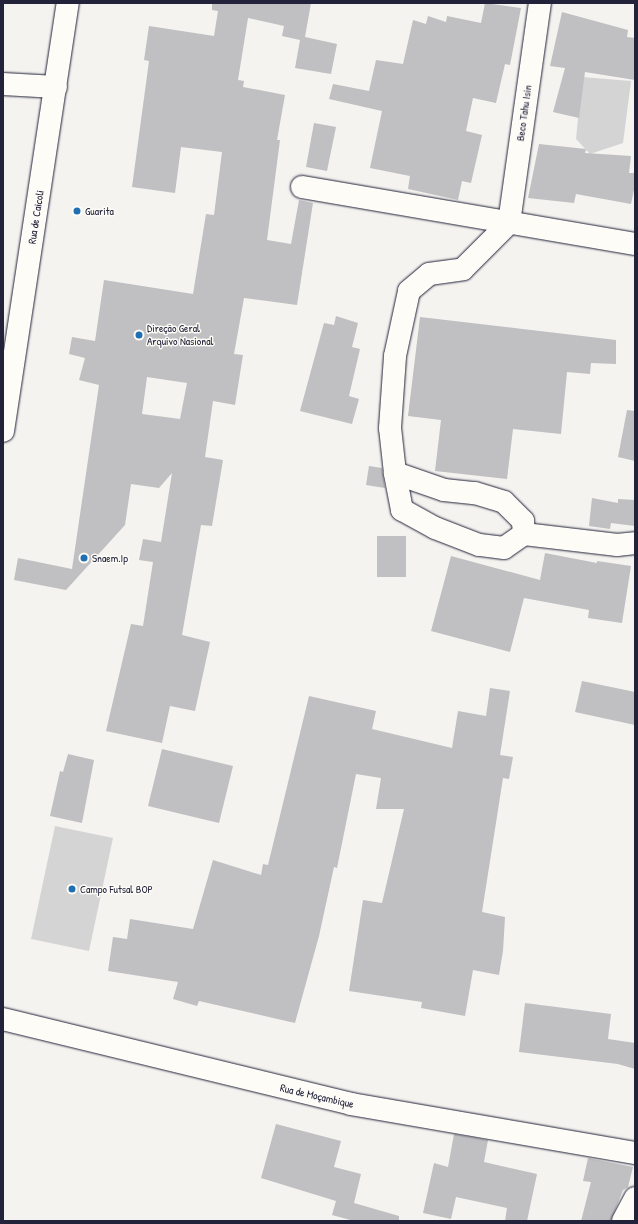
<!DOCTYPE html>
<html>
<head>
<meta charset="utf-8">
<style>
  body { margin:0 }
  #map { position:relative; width:638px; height:1224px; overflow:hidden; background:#f4f3ef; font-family:"Patrick Hand",sans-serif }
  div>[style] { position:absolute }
  .green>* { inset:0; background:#d5d4d5 }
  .building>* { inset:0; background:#c0bfc2 }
  .roads { filter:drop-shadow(0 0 1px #22223b) drop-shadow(0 0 1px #22223b) }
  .minor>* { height:22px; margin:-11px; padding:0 11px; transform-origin:11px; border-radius:11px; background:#fdfcf7 }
  .major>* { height:22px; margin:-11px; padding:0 11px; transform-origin:11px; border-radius:11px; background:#fdfcf7 }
  .dots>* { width:11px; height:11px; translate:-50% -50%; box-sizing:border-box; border:2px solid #fdfcf7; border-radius:50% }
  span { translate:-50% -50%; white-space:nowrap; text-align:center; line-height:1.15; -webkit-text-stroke:3px #fdfcf7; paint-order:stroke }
  .street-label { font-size:11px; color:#22223b }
  .poi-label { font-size:11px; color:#22223b }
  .left { translate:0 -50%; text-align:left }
  .frame { position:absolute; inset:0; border:4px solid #22223b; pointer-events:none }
</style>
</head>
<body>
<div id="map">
  <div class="green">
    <div style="clip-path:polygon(582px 77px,631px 81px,623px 143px,590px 154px,576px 139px)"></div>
    <div style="clip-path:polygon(55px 826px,113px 838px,89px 951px,31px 939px)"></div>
  </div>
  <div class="building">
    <div style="clip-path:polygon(evenodd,212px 3px,311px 3px,305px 37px,337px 44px,331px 74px,295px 68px,300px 40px,282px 36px,284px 26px,248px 18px,238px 80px,244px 81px,243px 87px,285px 95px,277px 140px,280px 140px,267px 240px,291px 244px,299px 200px,313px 203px,297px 305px,244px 298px,234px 354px,243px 355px,235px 405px,213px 401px,205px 457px,223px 460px,212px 526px,201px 525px,182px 635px,210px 642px,195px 711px,170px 706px,162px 743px,106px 731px,131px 624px,143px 626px,153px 562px,139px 560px,143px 539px,161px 542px,172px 473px,159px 488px,131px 484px,125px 525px,66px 590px,14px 580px,18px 558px,72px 569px,99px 385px,79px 380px,85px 358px,69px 354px,72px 337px,95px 341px,104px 280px,193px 294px,206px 214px,214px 215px,222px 152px,181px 147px,175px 193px,132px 187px,149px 61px,144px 60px,149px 26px,214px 36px,218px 11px,212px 10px,212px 3px,147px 377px,187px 383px,180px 419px,142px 414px,147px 377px)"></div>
    <div style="clip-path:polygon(485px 3px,521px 8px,510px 65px,505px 64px,496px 103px,473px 98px,466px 131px,482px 135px,471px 183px,462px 181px,458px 200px,408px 189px,410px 176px,370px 168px,382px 111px,329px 99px,333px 84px,369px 91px,376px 60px,403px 64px,413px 20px,426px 24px,428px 16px,446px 22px,447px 16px,481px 23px)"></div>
    <div style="clip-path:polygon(562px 12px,628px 30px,627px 37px,635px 38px,635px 80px,585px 72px,579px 118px,553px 112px,565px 68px,550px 66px)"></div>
    <div style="clip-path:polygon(314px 123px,336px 127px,327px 171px,306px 167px)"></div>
    <div style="clip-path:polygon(539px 144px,586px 149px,585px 153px,631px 156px,629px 173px,635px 173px,635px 185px,631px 204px,576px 194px,574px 203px,528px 198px)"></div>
    <div style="clip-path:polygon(336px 316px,358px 323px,352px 347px,360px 349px,349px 396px,359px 399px,352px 424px,300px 411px,324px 323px,334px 325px)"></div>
    <div style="clip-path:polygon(420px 317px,616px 340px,616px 364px,591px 363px,590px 374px,567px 372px,561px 434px,513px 429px,507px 479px,435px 471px,441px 420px,408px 416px)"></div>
    <div style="clip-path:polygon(627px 410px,635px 411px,635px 461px,618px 457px)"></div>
    <div style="clip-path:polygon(369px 466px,382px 468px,385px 488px,366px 485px)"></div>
    <div style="clip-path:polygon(592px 498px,618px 503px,618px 499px,635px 500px,635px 526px,611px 523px,610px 529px,589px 526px)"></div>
    <div style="clip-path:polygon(377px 536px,406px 536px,406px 577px,377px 577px)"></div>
    <div style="clip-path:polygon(545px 553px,597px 563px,597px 561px,631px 566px,622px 623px,588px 618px,589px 610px,524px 598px,510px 652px,431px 631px,451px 556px,540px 580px)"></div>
    <div style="clip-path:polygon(582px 681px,635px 692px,635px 725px,575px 712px)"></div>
    <div style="clip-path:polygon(490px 688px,510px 691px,500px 755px,513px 757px,509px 779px,503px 778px,482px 912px,505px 917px,503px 951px,499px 975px,473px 970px,465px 1016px,421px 1008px,422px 1002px,349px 991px,363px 900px,382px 903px,404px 809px,376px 809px,381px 778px,356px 774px,337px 868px,334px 867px,319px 936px,295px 1023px,199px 1001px,197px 1006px,173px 999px,178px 982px,108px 971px,113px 937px,127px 939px,130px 919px,193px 929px,213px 860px,261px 875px,263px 864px,268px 865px,309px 696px,376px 711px,372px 729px,452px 748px,458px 711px,486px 716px)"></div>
    <div style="clip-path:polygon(162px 749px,233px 766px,219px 823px,148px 806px)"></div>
    <div style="clip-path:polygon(68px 754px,94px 760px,82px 823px,50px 816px,60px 771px,63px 772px)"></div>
    <div style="clip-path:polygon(525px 1003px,611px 1014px,608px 1039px,635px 1043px,635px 1069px,618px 1064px,519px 1052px)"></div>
    <div style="clip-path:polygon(276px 1124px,341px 1141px,334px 1167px,361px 1174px,354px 1203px,399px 1216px,399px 1221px,354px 1221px,332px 1215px,336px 1201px,261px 1178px)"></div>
    <div style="clip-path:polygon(454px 1134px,488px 1140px,484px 1162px,537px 1174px,527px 1221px,505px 1221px,507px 1208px,456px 1197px,451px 1219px,423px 1213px,434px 1163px,448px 1167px)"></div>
    <div style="clip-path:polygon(588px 1158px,633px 1167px,628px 1187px,623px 1190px,611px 1221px,581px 1221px,591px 1182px,583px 1181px)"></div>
  </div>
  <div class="roads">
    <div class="minor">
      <div style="left:3px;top:84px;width:53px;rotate:3.2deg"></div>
      <div style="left:302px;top:187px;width:338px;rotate:9.7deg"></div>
      <div style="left:395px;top:473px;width:52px;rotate:19.1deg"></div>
      <div style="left:444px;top:490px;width:31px;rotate:6deg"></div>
      <div style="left:475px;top:493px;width:30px;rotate:17deg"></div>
      <div style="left:504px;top:502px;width:27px;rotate:45deg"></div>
      <div style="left:523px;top:521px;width:13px;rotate:86deg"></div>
      <div style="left:524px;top:534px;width:24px;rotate:145deg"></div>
      <div style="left:504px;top:548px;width:25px;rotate:-173deg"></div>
      <div style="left:479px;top:545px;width:47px;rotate:-158.9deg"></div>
      <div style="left:435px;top:528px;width:38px;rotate:-151deg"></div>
      <div style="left:402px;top:510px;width:38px;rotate:-101deg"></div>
      <div style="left:395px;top:473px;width:45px;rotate:-96.3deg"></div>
      <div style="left:390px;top:428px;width:72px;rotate:-86deg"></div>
      <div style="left:395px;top:356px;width:66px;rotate:-77.8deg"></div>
      <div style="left:409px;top:291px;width:26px;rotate:-40deg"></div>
      <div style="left:429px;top:274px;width:34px;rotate:-8deg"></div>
      <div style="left:463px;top:269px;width:65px;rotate:-45deg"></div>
      <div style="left:509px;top:223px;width:222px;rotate:-82deg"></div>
      <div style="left:524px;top:534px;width:94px;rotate:6.7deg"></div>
      <div style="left:617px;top:545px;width:18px;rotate:-6deg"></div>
      <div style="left:3px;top:1019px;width:358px;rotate:13.7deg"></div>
      <div style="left:351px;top:1104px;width:288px;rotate:9.8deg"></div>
      <div style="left:623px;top:1221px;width:26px;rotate:-62deg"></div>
    </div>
    <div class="major">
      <div style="left:3px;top:431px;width:433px;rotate:-81.4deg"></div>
    </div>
  </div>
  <div class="dots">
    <div style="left:77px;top:211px;background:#1f6fb2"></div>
    <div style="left:139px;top:335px;background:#1f6fb2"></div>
    <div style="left:84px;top:558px;background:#1f6fb2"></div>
    <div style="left:72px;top:889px;background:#1f6fb2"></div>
  </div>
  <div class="street-label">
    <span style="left:524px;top:113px;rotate:-82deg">Beco Tahu Isin</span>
    <span style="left:36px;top:217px;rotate:-81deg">Rua de Caicoli</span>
    <span style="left:317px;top:1096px;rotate:13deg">Rua de Moçambique</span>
  </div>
  <div class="poi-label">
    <span class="left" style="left:85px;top:211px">Guarita</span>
    <span class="left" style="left:147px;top:335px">Direção Geral<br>Arquivo Nasional</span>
    <span class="left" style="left:92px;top:558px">Snaem.Ip</span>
    <span class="left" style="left:80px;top:889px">Campo Futsal BOP</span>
  </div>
  <div class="frame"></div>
</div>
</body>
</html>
